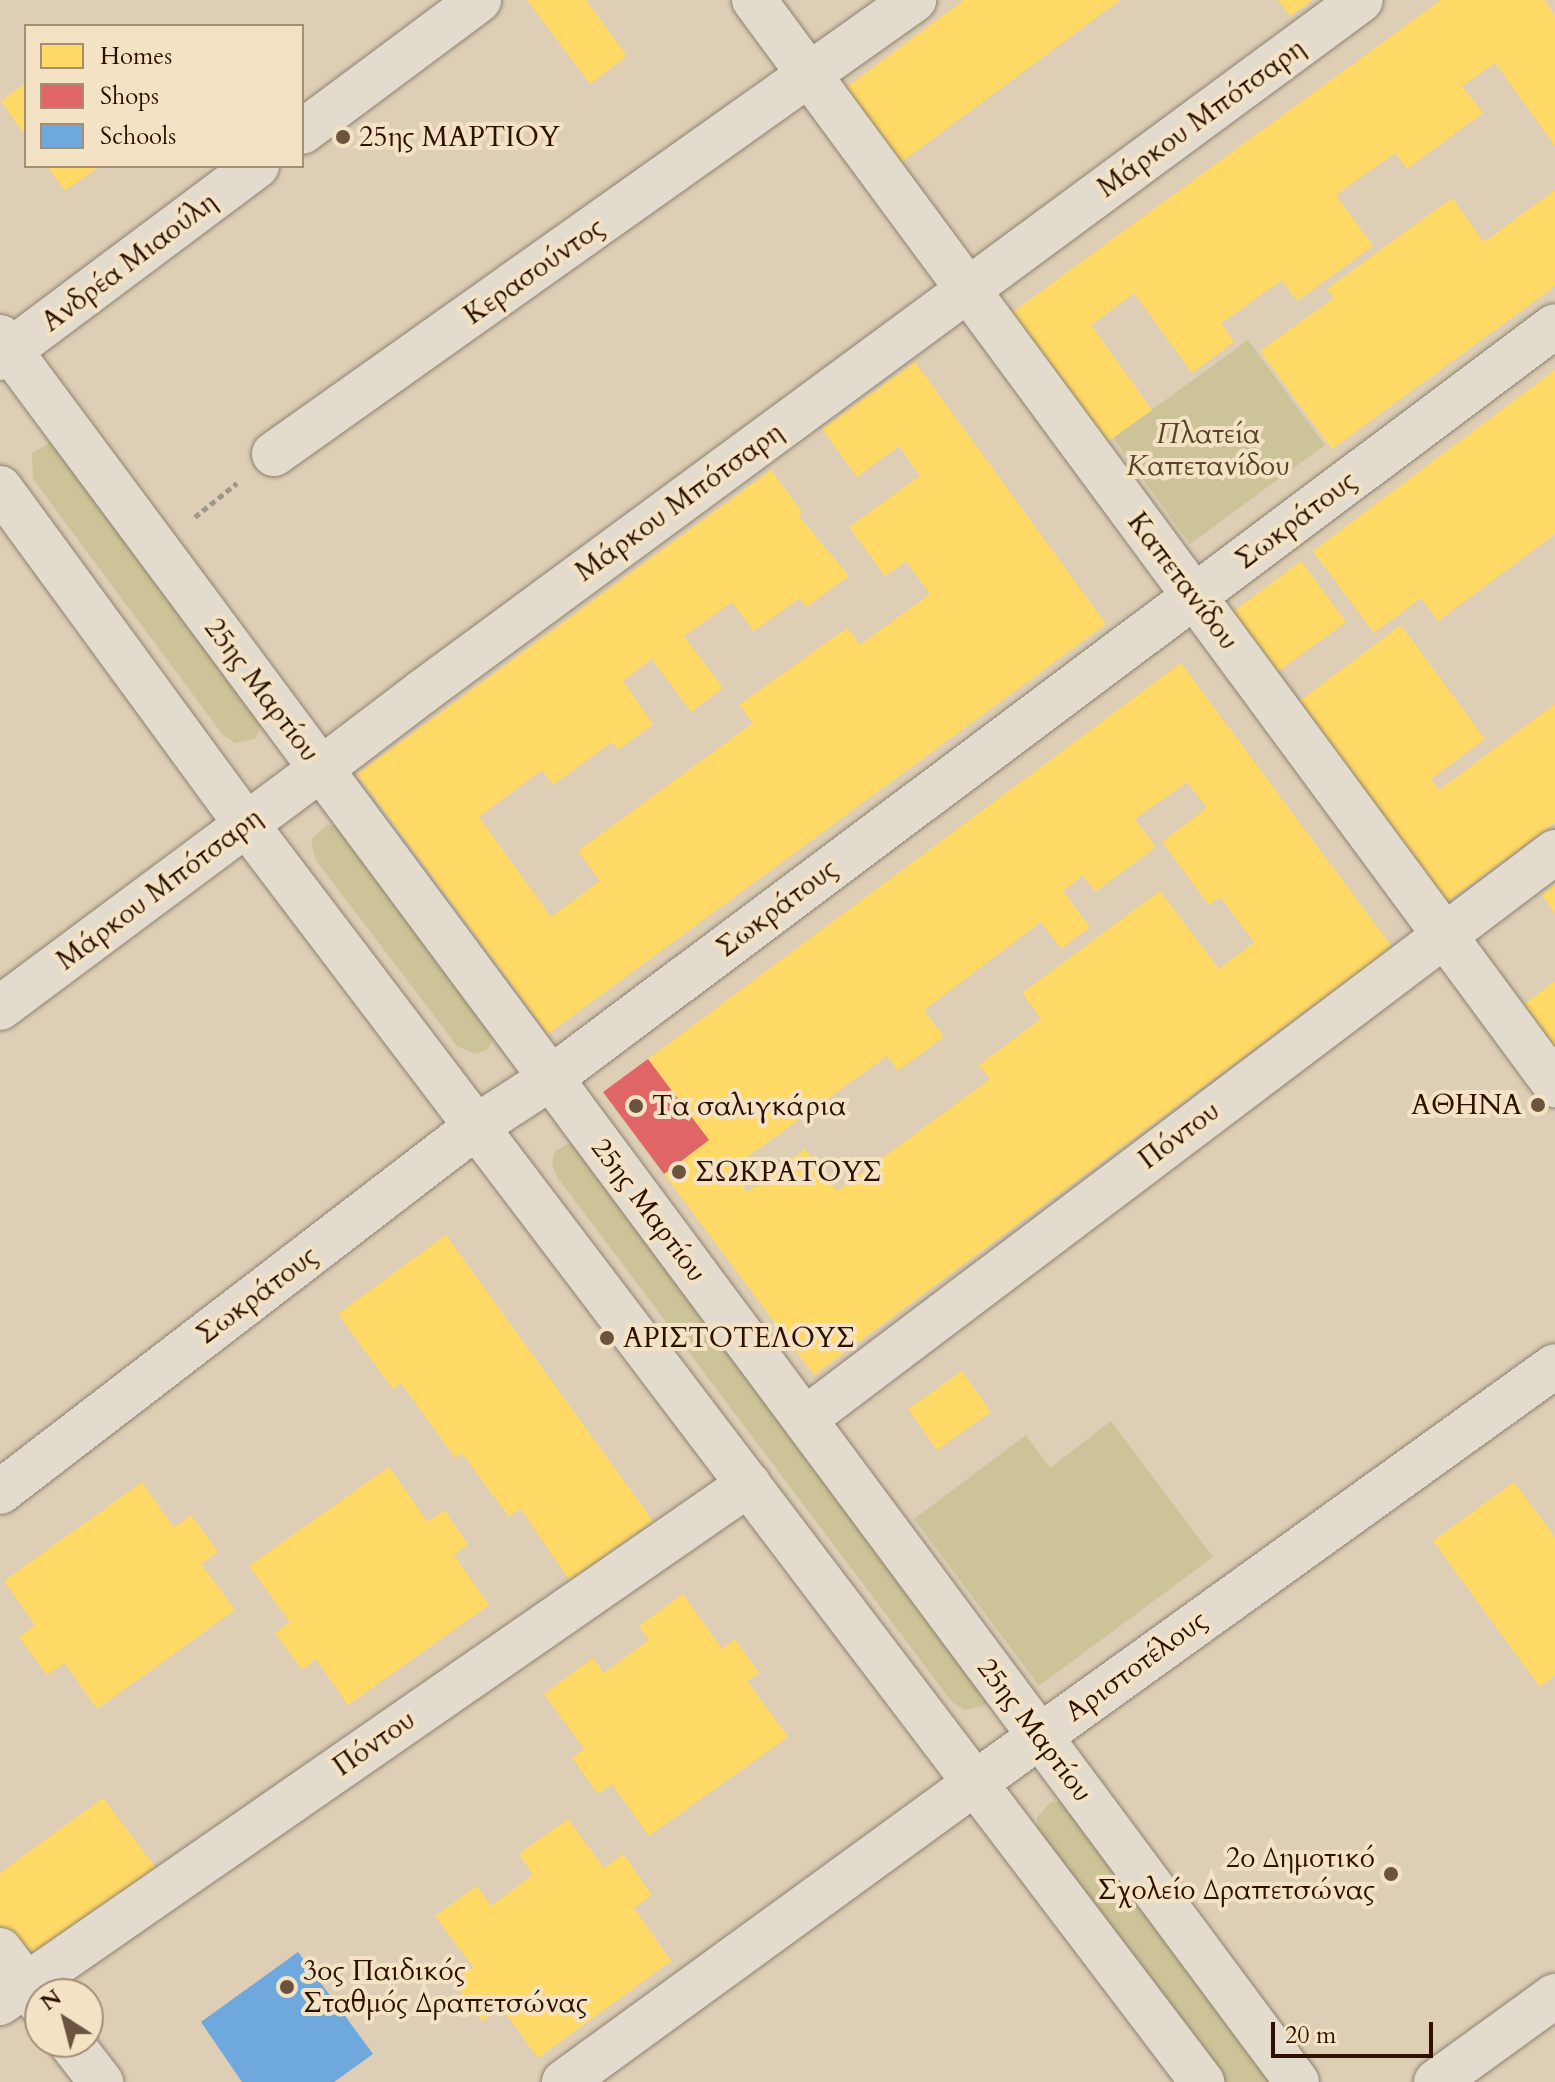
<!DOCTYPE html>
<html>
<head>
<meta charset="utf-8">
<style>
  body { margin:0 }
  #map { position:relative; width:1555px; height:2082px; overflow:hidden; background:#ddceb5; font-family:Cardo,serif }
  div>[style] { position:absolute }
  .green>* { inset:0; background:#cdc398 }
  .homes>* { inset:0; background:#ffd966 }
  .shops>* { inset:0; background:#e06666 }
  .schools>* { inset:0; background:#6fa8dc }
  .path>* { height:5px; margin-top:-2.5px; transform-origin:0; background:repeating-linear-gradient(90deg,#a0978c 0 6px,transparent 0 10px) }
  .roads { filter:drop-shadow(0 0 2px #8e8271) drop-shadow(0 0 2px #8e8271) }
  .pedestrian>* { height:44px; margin:-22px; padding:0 22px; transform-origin:22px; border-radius:22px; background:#e3dcce }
  .minor>* { height:44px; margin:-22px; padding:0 22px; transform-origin:22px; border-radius:22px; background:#e3dcce }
  .tertiary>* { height:44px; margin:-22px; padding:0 22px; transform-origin:22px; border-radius:22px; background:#e3dcce }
  .dots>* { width:22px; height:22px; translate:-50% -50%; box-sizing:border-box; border:4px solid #f3e2c4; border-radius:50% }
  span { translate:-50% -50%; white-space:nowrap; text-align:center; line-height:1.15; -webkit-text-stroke:8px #f3e2c4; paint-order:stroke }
  .street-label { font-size:28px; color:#2e1100 }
  .poi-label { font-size:28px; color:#2e1100 }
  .left { translate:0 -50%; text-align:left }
  .right { translate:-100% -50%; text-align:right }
  .park-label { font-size:28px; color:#5a4427; font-style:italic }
  .legend { position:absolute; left:24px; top:24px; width:280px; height:144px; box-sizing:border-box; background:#f3e2c4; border:2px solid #a48e76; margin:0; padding:10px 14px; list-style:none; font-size:24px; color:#2e1100 }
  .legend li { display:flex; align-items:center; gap:16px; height:40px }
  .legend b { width:40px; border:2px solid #a48e76 }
  .north { position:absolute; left:24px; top:1978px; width:80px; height:80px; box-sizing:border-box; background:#f3e2c4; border:2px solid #a48e76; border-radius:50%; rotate:324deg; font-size:22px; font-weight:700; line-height:32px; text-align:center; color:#2e1100 }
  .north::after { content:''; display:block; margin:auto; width:28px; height:36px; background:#6b533f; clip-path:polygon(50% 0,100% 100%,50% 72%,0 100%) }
  .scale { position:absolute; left:1271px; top:2022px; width:162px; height:36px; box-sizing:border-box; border:4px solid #2e1100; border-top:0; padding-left:10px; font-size:24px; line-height:28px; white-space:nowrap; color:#2e1100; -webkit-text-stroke:6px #f3e2c4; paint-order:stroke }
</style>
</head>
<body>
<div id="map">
  <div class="green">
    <div style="clip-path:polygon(1248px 340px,1325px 445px,1190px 544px,1113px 438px)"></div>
    <div style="clip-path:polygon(51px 442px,262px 725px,255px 739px,235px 743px,223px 735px,33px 479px,32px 453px)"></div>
    <div style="clip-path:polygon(326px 825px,341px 825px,495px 1036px,488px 1049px,475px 1054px,457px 1046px,316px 860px,311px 840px)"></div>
    <div style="clip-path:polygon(574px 1141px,988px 1700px,984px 1706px,964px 1710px,952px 1702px,557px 1177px,552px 1164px,555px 1151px)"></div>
    <div style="clip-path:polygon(1111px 1421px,1213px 1557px,1039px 1686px,914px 1519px,1026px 1435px,1050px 1468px)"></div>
    <div style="clip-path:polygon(1051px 1802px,1066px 1802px,1280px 2082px,1225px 2082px,1039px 1835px,1037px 1817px)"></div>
  </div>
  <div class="homes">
    <div style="clip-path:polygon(527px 0,586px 0,627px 56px,590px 84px)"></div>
    <div style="clip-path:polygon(964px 0,1120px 0,895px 167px,840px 92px)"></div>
    <div style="clip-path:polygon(1278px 0,1312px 0,1290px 16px)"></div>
    <div style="clip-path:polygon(1441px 0,1544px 0,1555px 16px,1555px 146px,1495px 63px,1462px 86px,1483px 113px,1407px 169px,1395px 153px,1336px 195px,1373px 246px,1297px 301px,1282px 280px,1221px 323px,1234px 342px,1192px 373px,1134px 293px,1091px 325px,1152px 410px,1097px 449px,1003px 319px)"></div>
    <div style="clip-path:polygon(26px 83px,26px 137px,1px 101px)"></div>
    <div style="clip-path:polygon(47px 166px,100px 166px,65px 191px)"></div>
    <div style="clip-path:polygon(1555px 190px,1555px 286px,1332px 449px,1260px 351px,1334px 298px,1327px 289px,1452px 198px,1484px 242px)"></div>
    <div style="clip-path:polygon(915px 362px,1106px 624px,548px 1034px,357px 774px,771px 470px,802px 512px,798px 515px,849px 576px,806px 607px,800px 598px,754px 631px,732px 602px,684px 636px,723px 688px,691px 712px,652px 659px,623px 681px,653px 724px,618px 750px,612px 742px,553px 785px,542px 770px,479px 817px,551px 917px,600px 881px,578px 851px,753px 723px,739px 705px,847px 628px,860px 645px,930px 594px,906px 561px,885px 576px,849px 527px,920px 476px,899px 446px,857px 477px,822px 429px)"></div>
    <div style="clip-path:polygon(1555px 370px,1555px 534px,1438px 621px,1421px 598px,1374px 633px,1313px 551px)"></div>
    <div style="clip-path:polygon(1301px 561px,1346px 622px,1265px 681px,1221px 621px)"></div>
    <div style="clip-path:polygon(1401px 625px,1485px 739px,1431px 779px,1439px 790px,1555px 704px,1555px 823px,1437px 909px,1289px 709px)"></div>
    <div style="clip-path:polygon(evenodd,1181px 663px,1392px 947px,814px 1375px,664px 1174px,709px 1140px,648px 1059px,1181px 663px,1187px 782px,1207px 808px,1162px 842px,1209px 905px,1220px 897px,1254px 942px,1219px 969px,1160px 891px,1022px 993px,1041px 1019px,979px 1065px,990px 1079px,895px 1149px,837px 1191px,805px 1149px,747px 1192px,731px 1169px,887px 1056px,898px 1071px,944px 1037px,924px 1010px,1041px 922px,1061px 949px,1090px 927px,1063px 891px,1083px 875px,1095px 892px,1156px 847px,1135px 819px,1187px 782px)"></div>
    <div style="clip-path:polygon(1555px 885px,1555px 913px,1542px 895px)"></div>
    <div style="clip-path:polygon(1555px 981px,1555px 1062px,1516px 1010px)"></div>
    <div style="clip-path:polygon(446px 1235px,653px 1521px,570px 1581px,520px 1508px,509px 1517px,462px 1453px,455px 1458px,401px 1383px,393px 1389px,338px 1314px)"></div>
    <div style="clip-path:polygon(962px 1371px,991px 1412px,937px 1450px,908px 1409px)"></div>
    <div style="clip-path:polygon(389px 1467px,428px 1522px,444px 1510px,468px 1544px,454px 1555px,489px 1605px,348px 1705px,316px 1659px,302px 1670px,275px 1633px,290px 1622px,249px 1566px)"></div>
    <div style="clip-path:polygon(142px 1482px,174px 1528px,191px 1515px,218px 1552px,201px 1564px,235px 1610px,97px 1709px,65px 1663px,47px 1675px,19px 1637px,35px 1625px,4px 1581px)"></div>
    <div style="clip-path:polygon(1514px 1482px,1555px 1537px,1555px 1675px,1540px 1687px,1433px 1541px)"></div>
    <div style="clip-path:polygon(683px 1594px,722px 1649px,735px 1639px,759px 1673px,747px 1681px,788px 1737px,649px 1836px,612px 1784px,598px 1794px,572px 1758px,584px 1749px,544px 1694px,593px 1658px,604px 1673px,649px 1640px,639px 1626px)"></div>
    <div style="clip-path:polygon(103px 1798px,156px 1868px,25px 1964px,0 1930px,0 1873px)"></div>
    <div style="clip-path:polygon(568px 1819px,604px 1868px,623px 1854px,652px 1895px,634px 1908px,671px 1961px,538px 2058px,501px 2007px,482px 2021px,453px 1982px,473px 1967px,435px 1916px,477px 1886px,491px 1906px,533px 1875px,519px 1854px)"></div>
  </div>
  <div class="shops">
    <div style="clip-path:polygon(648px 1059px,709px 1140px,664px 1174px,603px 1092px)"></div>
  </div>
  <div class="schools">
    <div style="clip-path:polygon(298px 1952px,373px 2054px,334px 2082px,242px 2082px,201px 2022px)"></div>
  </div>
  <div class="path">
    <div style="left:195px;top:517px;width:54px;rotate:-39deg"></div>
  </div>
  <div class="roads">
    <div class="pedestrian">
      <div style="left:321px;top:769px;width:127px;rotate:-37.3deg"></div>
    </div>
    <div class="minor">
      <div style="left:754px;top:0;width:1349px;rotate:53.56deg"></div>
      <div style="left:302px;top:132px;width:221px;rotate:-36.7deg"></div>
      <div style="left:0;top:358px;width:321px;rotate:-36.8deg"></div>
      <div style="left:274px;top:454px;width:785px;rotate:-35.35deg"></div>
      <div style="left:422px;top:692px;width:1166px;rotate:-36.39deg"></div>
      <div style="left:0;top:1008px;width:400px;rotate:-36.7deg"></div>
      <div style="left:805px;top:1419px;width:940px;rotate:-37.09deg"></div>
      <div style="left:0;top:1492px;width:601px;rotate:-37.5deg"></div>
      <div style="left:477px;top:1126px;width:88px;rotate:-33deg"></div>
      <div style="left:551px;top:1078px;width:1254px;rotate:-36.83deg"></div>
      <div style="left:0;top:1950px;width:66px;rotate:53deg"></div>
      <div style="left:0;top:2003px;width:911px;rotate:-34.72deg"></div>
      <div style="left:70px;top:2042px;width:51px;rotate:52.2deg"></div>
      <div style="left:564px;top:2082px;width:508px;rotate:-36.04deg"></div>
      <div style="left:1436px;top:2082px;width:147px;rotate:-35.9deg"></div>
    </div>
    <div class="tertiary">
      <div style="left:0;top:337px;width:2174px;rotate:53.38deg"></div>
      <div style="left:0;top:488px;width:418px;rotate:53.8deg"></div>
      <div style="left:247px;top:825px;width:1579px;rotate:52.77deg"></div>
      <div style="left:975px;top:1783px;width:714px;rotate:-35.71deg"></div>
    </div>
  </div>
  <div class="dots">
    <div style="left:343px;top:137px;background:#6b533f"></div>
    <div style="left:1538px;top:1105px;background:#6b533f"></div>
    <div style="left:636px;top:1106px;background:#6b533f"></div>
    <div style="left:679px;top:1172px;background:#6b533f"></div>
    <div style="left:607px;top:1338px;background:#6b533f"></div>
    <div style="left:1391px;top:1874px;background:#6b533f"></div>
    <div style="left:287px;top:1987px;background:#6b533f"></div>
  </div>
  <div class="street-label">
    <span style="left:1201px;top:118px;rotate:-36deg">Μάρκου Μπότσαρη</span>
    <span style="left:129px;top:262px;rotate:-37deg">Ανδρέα Μιαούλη</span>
    <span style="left:534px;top:271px;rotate:-35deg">Κερασούντος</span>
    <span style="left:679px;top:502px;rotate:-36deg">Μάρκου Μπότσαρη</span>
    <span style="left:1296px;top:520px;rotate:-37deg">Σωκράτους</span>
    <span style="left:1183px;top:581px;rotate:53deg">Καπετανίδου</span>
    <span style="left:262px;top:690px;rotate:53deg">25ης Μαρτίου</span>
    <span style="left:159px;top:889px;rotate:-37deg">Μάρκου Μπότσαρη</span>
    <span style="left:777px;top:908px;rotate:-37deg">Σωκράτους</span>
    <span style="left:1179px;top:1135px;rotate:-37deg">Πόντου</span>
    <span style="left:649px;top:1210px;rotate:53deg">25ης Μαρτίου</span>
    <span style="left:257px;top:1295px;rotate:-37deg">Σωκράτους</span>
    <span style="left:1136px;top:1666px;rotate:-36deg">Αριστοτέλους</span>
    <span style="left:1035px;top:1730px;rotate:53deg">25ης Μαρτίου</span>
    <span style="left:374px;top:1743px;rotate:-35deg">Πόντου</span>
  </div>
  <div class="poi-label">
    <span class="left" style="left:359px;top:137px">25ης ΜΑΡΤΙΟΥ</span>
    <span class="right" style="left:1522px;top:1105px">ΑΘΗΝΑ</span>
    <span class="left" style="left:652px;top:1106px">Τα σαλιγκάρια</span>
    <span class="left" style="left:695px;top:1172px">ΣΩΚΡΑΤΟΥΣ</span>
    <span class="left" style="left:623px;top:1338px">ΑΡΙΣΤΟΤΕΛΟΥΣ</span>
    <span class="right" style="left:1375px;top:1874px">2ο Δημοτικό<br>Σχολείο Δραπετσώνας</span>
    <span class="left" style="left:303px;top:1987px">3ος Παιδικός<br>Σταθμός Δραπετσώνας</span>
  </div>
  <div class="park-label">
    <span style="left:1208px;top:450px">Πλατεία<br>Καπετανίδου</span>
  </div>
  <ul class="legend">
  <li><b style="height:22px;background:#ffd966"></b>Homes</li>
  <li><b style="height:22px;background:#e06666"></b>Shops</li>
  <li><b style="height:22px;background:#6fa8dc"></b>Schools</li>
  </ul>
  <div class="north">N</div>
  <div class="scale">20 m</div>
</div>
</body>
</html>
